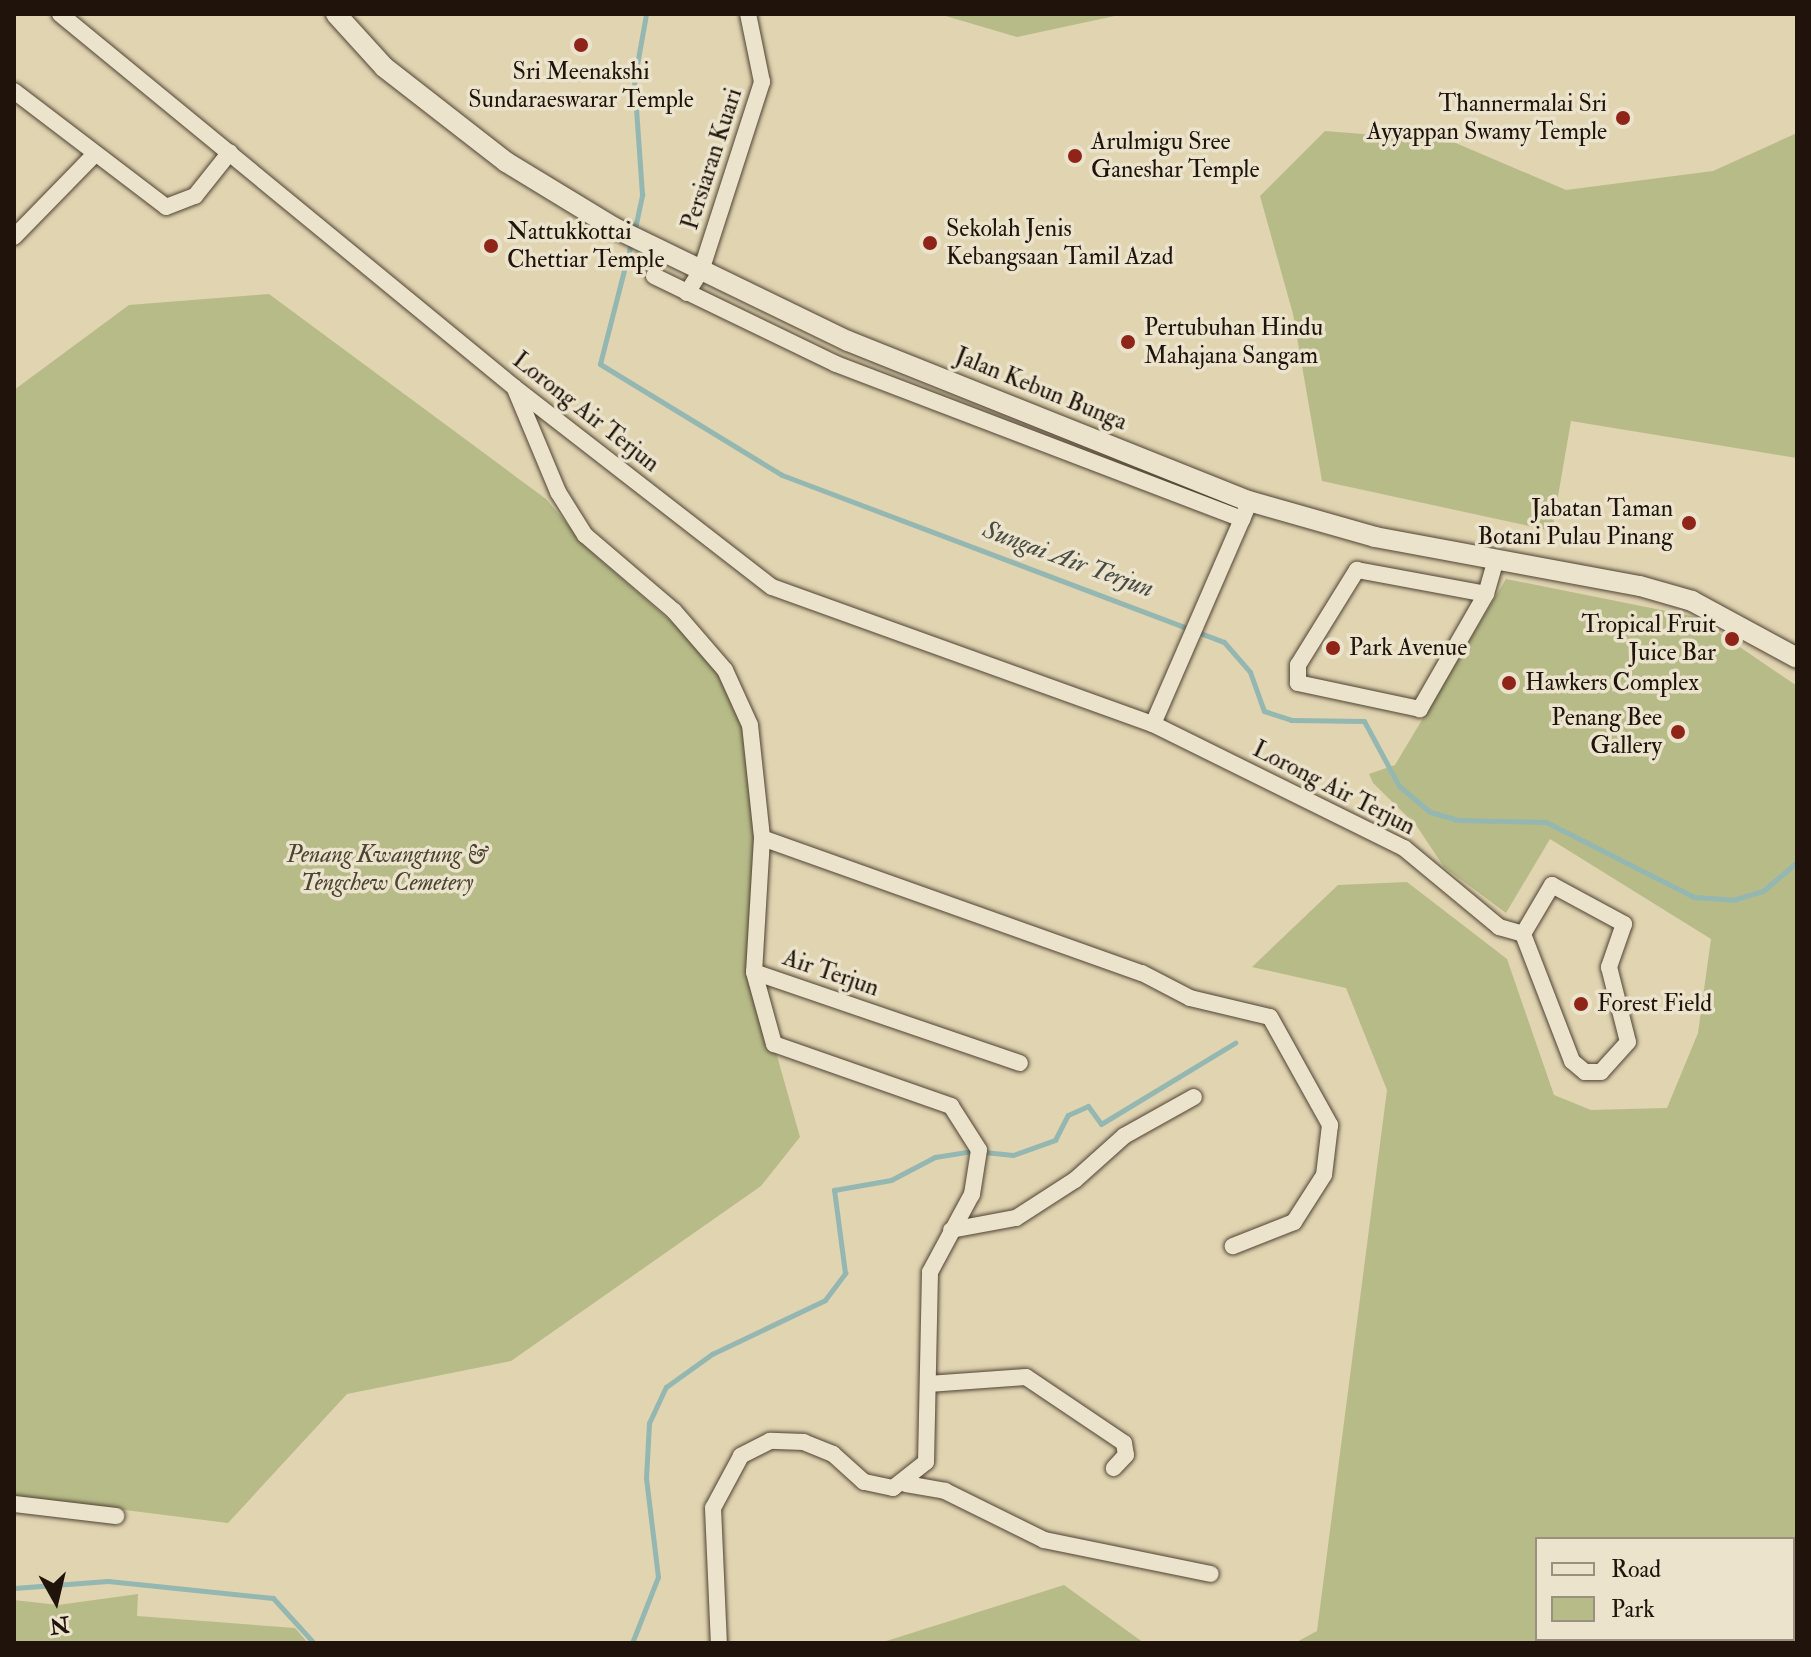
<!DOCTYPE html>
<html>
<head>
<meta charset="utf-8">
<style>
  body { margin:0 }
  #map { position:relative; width:1811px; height:1657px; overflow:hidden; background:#e0d4b1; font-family:"IM FELL Double Pica",serif }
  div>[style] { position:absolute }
  .green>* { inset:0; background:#b7bb88 }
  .stream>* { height:5px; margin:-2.5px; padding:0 2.5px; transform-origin:2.5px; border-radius:2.5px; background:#94b7b1 }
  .roads { filter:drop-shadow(0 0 2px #504334) drop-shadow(0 0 2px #504334) }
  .minor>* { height:16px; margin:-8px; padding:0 8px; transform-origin:8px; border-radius:8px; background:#ebe3cc }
  .tertiary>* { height:20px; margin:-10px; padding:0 10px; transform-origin:10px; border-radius:10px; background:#ebe3cc }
  .dots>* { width:22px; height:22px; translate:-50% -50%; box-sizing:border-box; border:4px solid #ebe3cc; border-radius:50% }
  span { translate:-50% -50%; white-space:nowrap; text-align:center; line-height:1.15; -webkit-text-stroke:7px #ebe3cc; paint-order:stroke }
  .poi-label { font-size:24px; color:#20130b }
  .right { translate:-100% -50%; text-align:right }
  .left { translate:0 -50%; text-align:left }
  .street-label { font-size:24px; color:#20130b }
  .park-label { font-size:24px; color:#4d4530; font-style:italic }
  .water-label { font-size:26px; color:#494c45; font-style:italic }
  .frame { position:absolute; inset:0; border:16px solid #20130b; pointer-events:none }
  .legend { position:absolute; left:1535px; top:1537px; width:260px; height:104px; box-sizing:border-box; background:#ebe3cc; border:2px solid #9a907f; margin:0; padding:10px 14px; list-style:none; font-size:24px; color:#20130b }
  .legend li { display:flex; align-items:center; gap:16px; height:40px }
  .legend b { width:40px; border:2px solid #9a907f }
  .north { position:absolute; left:16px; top:1561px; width:80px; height:80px; -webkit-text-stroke:6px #ebe3cc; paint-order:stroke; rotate:172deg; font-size:22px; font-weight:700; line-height:32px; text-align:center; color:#20130b }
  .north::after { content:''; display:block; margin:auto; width:28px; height:36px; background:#20130b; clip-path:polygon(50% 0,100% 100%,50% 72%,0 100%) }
</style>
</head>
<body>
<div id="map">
  <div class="green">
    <div style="clip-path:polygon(939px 14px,1124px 14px,1017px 37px)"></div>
    <div style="clip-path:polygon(1325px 131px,1451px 141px,1566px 190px,1713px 171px,1797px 133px,1797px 458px,1571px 421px,1552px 531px,1322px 481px,1293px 314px,1260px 196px)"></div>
    <div style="clip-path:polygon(269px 294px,546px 499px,590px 551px,704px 650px,750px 713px,765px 824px,751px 964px,800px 1137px,761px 1186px,511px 1361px,347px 1394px,228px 1523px,14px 1496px,14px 390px,129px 305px)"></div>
    <div style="clip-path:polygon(evenodd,1506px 579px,1696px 617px,1797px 686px,1797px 1643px,1295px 1643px,1317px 1631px,1387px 1090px,1346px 988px,1252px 967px,1338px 885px,1407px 882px,1507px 959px,1554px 1095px,1591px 1110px,1667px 1108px,1698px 1033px,1711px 939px,1550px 839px,1506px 913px,1444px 867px,1416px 825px,1373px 783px,1369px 774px,1395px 765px,1506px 579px,1537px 1539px,1793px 1539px,1793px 1639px,1537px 1639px,1537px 1539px)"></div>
    <div style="clip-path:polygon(1064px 1585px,1144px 1643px,880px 1643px)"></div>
    <div style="clip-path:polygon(138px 1594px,137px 1616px,295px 1628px,308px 1643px,14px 1643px,14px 1600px,58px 1605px)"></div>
  </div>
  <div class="stream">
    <div style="left:634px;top:233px;width:40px;rotate:-78deg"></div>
    <div style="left:642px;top:194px;width:113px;rotate:-94deg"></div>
    <div style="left:634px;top:81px;width:68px;rotate:-79.8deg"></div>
    <div style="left:631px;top:243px;width:125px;rotate:104.4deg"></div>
    <div style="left:600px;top:364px;width:213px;rotate:31.4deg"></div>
    <div style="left:782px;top:475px;width:472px;rotate:20.7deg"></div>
    <div style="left:1224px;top:642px;width:40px;rotate:49deg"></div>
    <div style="left:1250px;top:672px;width:41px;rotate:70.3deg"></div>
    <div style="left:1264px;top:711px;width:28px;rotate:18deg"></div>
    <div style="left:1291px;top:720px;width:73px;rotate:0.8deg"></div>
    <div style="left:1364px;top:721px;width:74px;rotate:61.7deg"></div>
    <div style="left:1399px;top:786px;width:40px;rotate:40deg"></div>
    <div style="left:1430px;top:812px;width:29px;rotate:16deg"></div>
    <div style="left:1458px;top:820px;width:88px;rotate:1.3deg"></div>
    <div style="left:1546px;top:822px;width:166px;rotate:26.9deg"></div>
    <div style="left:1694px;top:897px;width:39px;rotate:4deg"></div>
    <div style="left:1733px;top:900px;width:31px;rotate:-17deg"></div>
    <div style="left:1763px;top:891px;width:45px;rotate:-40.5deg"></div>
    <div style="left:984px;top:1152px;width:29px;rotate:6deg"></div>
    <div style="left:1013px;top:1155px;width:45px;rotate:-19.7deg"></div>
    <div style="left:1055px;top:1140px;width:28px;rotate:-63deg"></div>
    <div style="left:1068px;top:1115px;width:22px;rotate:-24deg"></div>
    <div style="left:1088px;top:1106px;width:22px;rotate:54deg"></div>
    <div style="left:1101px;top:1124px;width:157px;rotate:-31.2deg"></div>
    <div style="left:14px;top:1588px;width:94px;rotate:-4.3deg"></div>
    <div style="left:108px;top:1581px;width:166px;rotate:5.9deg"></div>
    <div style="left:273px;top:1598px;width:61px;rotate:47.7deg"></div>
    <div style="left:632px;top:1643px;width:71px;rotate:-68.5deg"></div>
    <div style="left:658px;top:1577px;width:100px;rotate:-96.9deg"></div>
    <div style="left:646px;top:1478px;width:55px;rotate:-86.9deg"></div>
    <div style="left:649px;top:1423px;width:40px;rotate:-65deg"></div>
    <div style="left:666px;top:1387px;width:57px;rotate:-35.7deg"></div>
    <div style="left:712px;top:1354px;width:125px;rotate:-25.5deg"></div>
    <div style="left:825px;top:1300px;width:34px;rotate:-53deg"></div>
    <div style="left:845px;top:1273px;width:84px;rotate:-97.5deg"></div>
    <div style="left:834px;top:1190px;width:58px;rotate:-10deg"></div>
    <div style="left:891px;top:1180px;width:50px;rotate:-27.6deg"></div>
    <div style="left:935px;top:1157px;width:39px;rotate:-9deg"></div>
  </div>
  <div class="roads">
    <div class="minor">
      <div style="left:60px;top:14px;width:588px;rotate:39.41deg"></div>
      <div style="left:514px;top:387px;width:326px;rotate:37.8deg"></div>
      <div style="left:772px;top:587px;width:405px;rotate:19.8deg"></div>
      <div style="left:1153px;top:724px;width:280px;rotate:26.3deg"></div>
      <div style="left:1404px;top:848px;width:124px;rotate:39.7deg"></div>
      <div style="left:1499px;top:927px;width:25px;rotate:16deg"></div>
      <div style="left:14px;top:91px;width:191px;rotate:37.3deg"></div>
      <div style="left:166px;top:207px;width:31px;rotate:-21deg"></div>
      <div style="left:195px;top:196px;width:56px;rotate:-51.5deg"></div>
      <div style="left:14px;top:237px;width:113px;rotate:-45.7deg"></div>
      <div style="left:654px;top:276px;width:202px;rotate:25.8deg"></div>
      <div style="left:836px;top:364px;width:435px;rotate:20.9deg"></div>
      <div style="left:687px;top:293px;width:26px;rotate:-58deg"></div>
      <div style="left:701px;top:271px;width:199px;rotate:-72.1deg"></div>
      <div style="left:762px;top:82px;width:69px;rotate:-101.6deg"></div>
      <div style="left:515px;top:389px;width:112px;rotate:67.3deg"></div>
      <div style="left:558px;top:492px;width:51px;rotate:57.9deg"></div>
      <div style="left:585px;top:535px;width:117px;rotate:40.5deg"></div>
      <div style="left:674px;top:611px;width:78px;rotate:49.2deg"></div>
      <div style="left:725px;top:670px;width:60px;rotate:65.6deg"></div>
      <div style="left:750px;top:725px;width:114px;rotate:83.9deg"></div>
      <div style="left:762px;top:838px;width:134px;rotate:93.4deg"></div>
      <div style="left:754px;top:972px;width:75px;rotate:74.5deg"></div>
      <div style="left:774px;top:1044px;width:188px;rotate:19.3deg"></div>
      <div style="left:951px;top:1106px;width:52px;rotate:57.5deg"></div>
      <div style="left:979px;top:1150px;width:45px;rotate:99deg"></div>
      <div style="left:972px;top:1194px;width:89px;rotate:118.3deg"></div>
      <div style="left:930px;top:1272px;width:190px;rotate:91.2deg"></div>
      <div style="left:926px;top:1462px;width:42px;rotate:141.8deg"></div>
      <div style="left:893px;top:1488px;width:30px;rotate:-168deg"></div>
      <div style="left:864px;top:1482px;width:42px;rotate:-137.9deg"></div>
      <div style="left:833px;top:1454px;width:31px;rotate:-158deg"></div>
      <div style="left:804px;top:1442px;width:34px;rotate:-178deg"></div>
      <div style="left:770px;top:1441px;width:33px;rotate:153deg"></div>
      <div style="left:741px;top:1456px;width:59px;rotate:118.3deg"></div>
      <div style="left:713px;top:1508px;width:135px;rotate:87.5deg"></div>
      <div style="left:1486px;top:594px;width:133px;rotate:119.9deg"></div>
      <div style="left:1420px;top:709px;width:125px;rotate:-168deg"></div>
      <div style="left:1298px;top:683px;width:18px;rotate:-90deg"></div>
      <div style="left:1298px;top:665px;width:112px;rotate:-58.2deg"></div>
      <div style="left:1357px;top:570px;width:131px;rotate:10.5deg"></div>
      <div style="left:1486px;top:594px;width:36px;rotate:-74deg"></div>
      <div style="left:1153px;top:724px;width:233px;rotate:-66.5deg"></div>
      <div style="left:762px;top:838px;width:403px;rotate:19.6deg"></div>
      <div style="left:1142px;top:973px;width:54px;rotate:27.5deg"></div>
      <div style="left:1190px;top:998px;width:82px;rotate:13.4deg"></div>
      <div style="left:1270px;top:1017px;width:124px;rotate:60.9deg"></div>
      <div style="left:1330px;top:1125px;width:50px;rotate:96.8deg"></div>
      <div style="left:1324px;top:1175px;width:56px;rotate:122.6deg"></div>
      <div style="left:1294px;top:1222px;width:66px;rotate:158.5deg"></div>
      <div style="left:1552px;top:885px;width:82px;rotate:28.4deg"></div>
      <div style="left:1624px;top:924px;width:46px;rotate:109.2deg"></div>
      <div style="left:1609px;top:967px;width:77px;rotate:75.8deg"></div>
      <div style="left:1628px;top:1042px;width:40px;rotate:132deg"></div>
      <div style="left:1601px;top:1072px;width:16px;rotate:180deg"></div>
      <div style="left:1585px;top:1072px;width:17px;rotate:-140deg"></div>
      <div style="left:1572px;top:1061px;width:136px;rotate:-111.1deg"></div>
      <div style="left:1523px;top:934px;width:57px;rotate:-59.4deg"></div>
      <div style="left:754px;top:972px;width:281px;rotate:18.9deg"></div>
      <div style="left:951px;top:1230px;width:66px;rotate:-10.5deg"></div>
      <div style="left:1016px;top:1218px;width:70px;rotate:-32.8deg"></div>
      <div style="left:1075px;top:1180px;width:66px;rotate:-41.9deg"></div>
      <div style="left:1124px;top:1136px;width:80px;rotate:-29.1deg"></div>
      <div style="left:928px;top:1384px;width:98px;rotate:-4.1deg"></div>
      <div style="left:1026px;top:1377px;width:118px;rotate:34deg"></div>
      <div style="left:1124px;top:1443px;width:12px;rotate:81deg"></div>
      <div style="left:1126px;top:1455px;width:18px;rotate:133deg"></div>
      <div style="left:906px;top:1484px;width:40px;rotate:10deg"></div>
      <div style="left:945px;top:1491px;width:110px;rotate:26.3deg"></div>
      <div style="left:1044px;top:1540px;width:170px;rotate:11.5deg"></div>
      <div style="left:14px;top:1504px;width:103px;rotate:6.7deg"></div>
    </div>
    <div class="tertiary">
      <div style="left:336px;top:14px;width:72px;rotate:47.8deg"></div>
      <div style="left:384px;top:67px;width:155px;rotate:37.9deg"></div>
      <div style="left:506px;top:162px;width:125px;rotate:31.3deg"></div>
      <div style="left:613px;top:227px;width:261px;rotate:25.9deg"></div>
      <div style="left:848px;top:341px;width:432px;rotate:21.8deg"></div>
      <div style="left:1249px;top:501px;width:131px;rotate:15.9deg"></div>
      <div style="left:1375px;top:537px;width:269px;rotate:10.5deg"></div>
      <div style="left:1640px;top:586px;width:54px;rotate:16.1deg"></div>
      <div style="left:1692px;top:601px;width:119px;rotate:28.5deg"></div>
    </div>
  </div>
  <div class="dots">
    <div style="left:581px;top:45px;background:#8f2418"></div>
    <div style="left:1623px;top:118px;background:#8f2418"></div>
    <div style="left:1075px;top:156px;background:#8f2418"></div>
    <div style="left:930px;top:243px;background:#8f2418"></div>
    <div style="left:491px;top:246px;background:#8f2418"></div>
    <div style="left:1128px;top:342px;background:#8f2418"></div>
    <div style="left:1689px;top:523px;background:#8f2418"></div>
    <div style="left:1732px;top:639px;background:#8f2418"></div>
    <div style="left:1333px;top:648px;background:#8f2418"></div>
    <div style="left:1509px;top:683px;background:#8f2418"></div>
    <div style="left:1678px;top:732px;background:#8f2418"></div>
    <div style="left:1581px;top:1004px;background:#8f2418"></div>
  </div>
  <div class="poi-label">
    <span style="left:581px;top:86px">Sri Meenakshi<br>Sundaraeswarar Temple</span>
    <span class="right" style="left:1607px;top:118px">Thannermalai Sri<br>Ayyappan Swamy Temple</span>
    <span class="left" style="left:1091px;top:156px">Arulmigu Sree<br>Ganeshar Temple</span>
    <span class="left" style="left:946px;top:243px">Sekolah Jenis<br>Kebangsaan Tamil Azad</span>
    <span class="left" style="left:507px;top:246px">Nattukkottai<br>Chettiar Temple</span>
    <span class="left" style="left:1144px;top:342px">Pertubuhan Hindu<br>Mahajana Sangam</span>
    <span class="right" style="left:1673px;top:523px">Jabatan Taman<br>Botani Pulau Pinang</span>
    <span class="right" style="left:1716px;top:639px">Tropical Fruit<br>Juice Bar</span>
    <span class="left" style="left:1349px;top:648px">Park Avenue</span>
    <span class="left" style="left:1525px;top:683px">Hawkers Complex</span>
    <span class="right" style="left:1662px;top:732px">Penang Bee<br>Gallery</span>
    <span class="left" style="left:1597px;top:1004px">Forest Field</span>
  </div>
  <div class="street-label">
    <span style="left:712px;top:159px;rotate:-72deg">Persiaran Kuari</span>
    <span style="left:1041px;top:389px;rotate:22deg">Jalan Kebun Bunga</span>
    <span style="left:586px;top:412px;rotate:38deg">Lorong Air Terjun</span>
    <span style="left:1334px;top:788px;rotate:27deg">Lorong Air Terjun</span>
    <span style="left:831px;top:973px;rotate:19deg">Air Terjun</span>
  </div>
  <div class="park-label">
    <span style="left:387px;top:869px">Penang Kwangtung &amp;<br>Tengchew Cemetery</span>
  </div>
  <div class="water-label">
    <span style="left:1068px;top:560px;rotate:20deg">Sungai Air Terjun</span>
  </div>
  <div class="frame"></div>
  <ul class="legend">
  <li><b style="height:10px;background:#ebe3cc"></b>Road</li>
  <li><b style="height:22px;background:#b7bb88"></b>Park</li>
  </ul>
  <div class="north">N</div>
</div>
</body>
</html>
